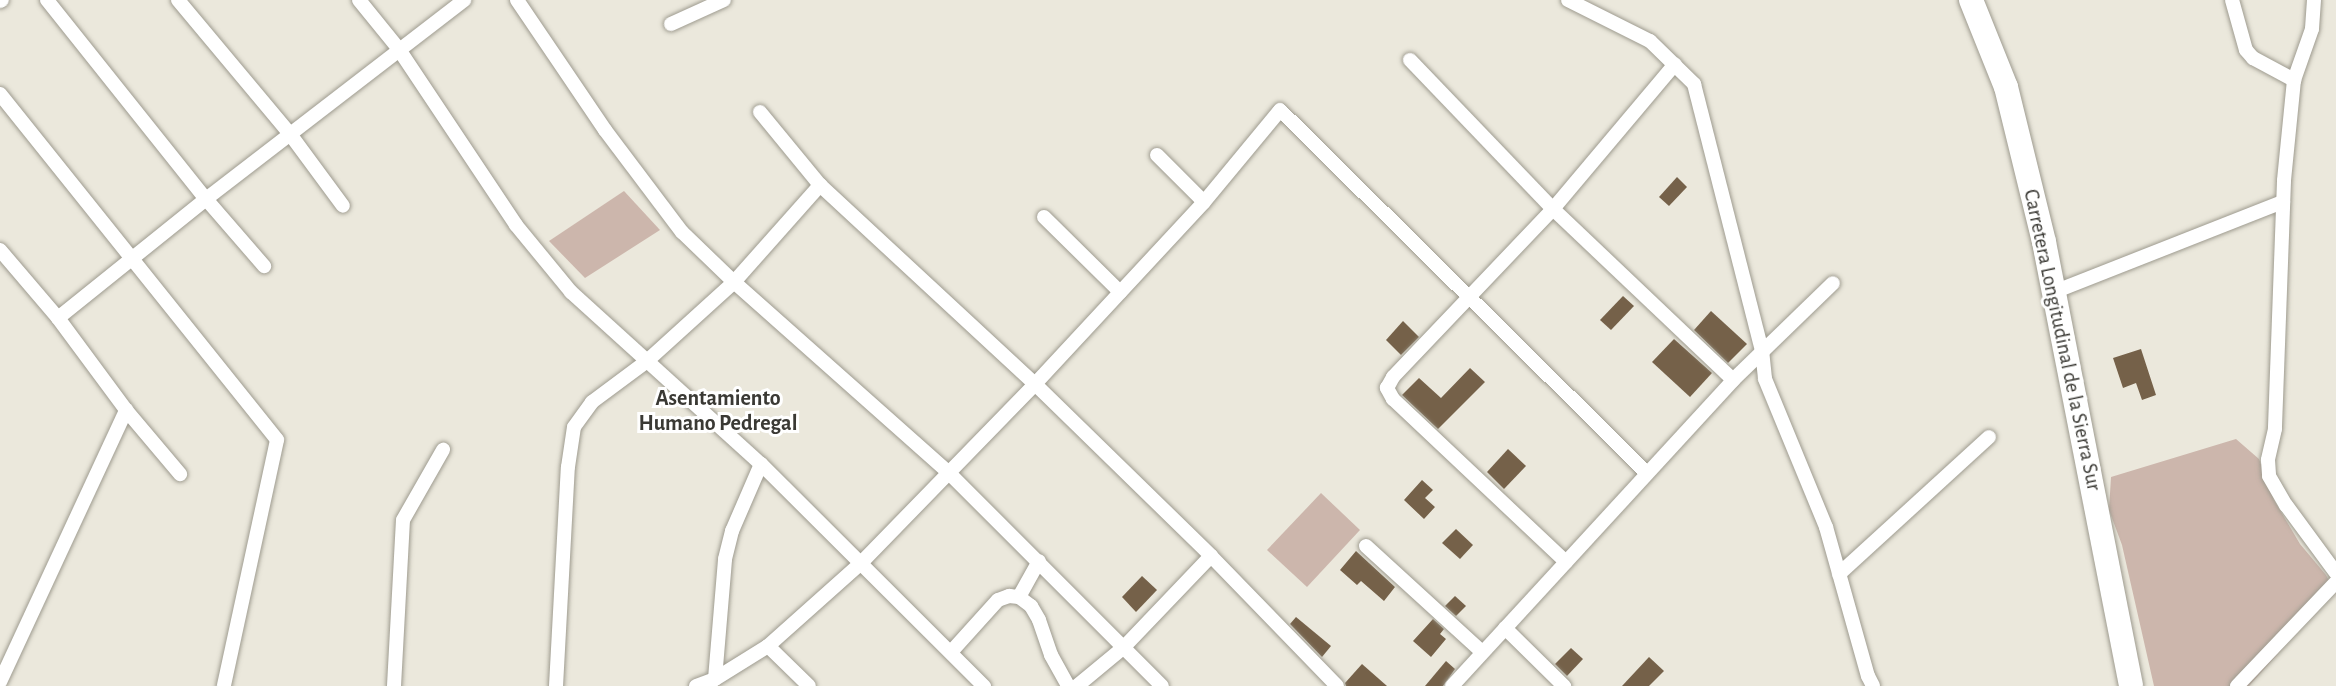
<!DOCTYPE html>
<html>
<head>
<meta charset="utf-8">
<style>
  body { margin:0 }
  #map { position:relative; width:2336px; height:686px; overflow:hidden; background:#ebe8dc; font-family:"Alegreya Sans",sans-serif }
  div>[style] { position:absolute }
  .green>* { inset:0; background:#ccb6ac }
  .building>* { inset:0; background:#756149 }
  .roads { filter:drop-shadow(0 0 2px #9e9b8f) drop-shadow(0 0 2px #9e9b8f) }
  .minor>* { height:14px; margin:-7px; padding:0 7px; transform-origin:7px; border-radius:7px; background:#fff }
  .trunk>* { height:24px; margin:-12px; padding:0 12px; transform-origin:12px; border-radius:12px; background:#fff }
  span { translate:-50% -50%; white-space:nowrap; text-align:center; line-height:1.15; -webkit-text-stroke:6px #fff; paint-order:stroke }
  .street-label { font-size:21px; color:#3a3934 }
  .neighbourhood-label { font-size:22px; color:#3a3934; font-weight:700 }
</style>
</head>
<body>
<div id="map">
  <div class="green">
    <div style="clip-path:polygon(624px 191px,660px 230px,585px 278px,549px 241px)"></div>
    <div style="clip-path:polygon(2236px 439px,2259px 459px,2274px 500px,2300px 544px,2326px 575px,2334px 591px,2249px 686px,2154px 686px,2122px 545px,2109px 510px,2111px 477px)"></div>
    <div style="clip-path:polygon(1321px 493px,1360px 530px,1307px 587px,1267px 550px)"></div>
  </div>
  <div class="building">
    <div style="clip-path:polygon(1677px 177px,1687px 187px,1669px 206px,1659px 197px)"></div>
    <div style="clip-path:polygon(1623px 296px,1634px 306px,1611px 330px,1600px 320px)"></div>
    <div style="clip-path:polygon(1711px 311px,1747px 344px,1728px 363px,1694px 330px)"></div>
    <div style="clip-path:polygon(1403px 321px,1419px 337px,1401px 355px,1386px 340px)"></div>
    <div style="clip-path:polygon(1674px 339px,1712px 373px,1690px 397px,1652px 362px)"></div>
    <div style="clip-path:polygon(2141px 349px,2156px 395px,2142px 400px,2136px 383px,2123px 388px,2113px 358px)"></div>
    <div style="clip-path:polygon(1470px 368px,1485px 382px,1438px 429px,1402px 395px,1419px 378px,1441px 398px)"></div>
    <div style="clip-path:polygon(1508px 449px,1526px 466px,1504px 489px,1487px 472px)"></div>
    <div style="clip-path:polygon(1422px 480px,1433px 490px,1425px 498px,1435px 507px,1424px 519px,1404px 500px)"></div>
    <div style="clip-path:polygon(1456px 529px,1473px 545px,1460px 559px,1442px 543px)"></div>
    <div style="clip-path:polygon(1356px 551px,1395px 587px,1384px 601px,1361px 581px,1357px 585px,1340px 570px)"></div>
    <div style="clip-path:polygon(1142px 576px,1157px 590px,1136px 612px,1122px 597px)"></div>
    <div style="clip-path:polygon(1455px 596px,1466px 606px,1456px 616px,1445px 606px)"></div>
    <div style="clip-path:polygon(1296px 617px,1331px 646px,1322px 657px,1290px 624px)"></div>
    <div style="clip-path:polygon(1433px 619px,1444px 629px,1440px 634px,1446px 639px,1431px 657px,1413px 641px)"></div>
    <div style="clip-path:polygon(1571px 648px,1583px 659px,1567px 676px,1555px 664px)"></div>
    <div style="clip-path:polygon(1649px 657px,1664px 671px,1649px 686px,1622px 686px)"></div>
    <div style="clip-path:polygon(1446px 661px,1455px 669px,1443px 686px,1425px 686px)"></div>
    <div style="clip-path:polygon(1362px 664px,1387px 686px,1346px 686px,1345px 683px)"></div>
  </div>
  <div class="roads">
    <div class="minor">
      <div style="left:47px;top:0;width:255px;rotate:51.4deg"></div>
      <div style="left:206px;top:199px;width:89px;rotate:49.1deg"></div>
      <div style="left:178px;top:0;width:175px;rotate:50.1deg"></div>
      <div style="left:290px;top:134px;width:89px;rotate:53.6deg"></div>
      <div style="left:359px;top:0;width:62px;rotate:50.9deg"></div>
      <div style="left:398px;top:48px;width:213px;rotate:56.3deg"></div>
      <div style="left:516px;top:225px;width:87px;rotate:50.6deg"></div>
      <div style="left:571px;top:292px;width:256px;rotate:42.2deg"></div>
      <div style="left:761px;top:464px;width:315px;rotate:44.9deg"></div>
      <div style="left:517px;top:0;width:157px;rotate:55.9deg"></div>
      <div style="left:605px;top:130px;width:128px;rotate:53deg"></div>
      <div style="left:682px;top:232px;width:72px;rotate:43.9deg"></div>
      <div style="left:734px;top:282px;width:288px;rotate:41.6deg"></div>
      <div style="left:949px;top:473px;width:301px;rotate:45deg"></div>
      <div style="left:1568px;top:0;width:92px;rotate:26.6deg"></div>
      <div style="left:1650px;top:41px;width:62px;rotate:44.3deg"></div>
      <div style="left:1694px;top:84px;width:275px;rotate:75.7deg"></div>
      <div style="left:1762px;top:350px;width:29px;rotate:84deg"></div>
      <div style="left:1765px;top:379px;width:160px;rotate:67.6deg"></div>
      <div style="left:1826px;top:527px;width:155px;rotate:74.3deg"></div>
      <div style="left:1868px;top:676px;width:11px;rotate:63deg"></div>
      <div style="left:2232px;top:0;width:52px;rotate:74.4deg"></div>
      <div style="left:2246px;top:50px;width:11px;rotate:49deg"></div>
      <div style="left:2253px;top:58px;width:47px;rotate:28.2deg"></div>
      <div style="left:2314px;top:0;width:29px;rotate:94deg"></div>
      <div style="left:2312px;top:29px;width:54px;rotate:109.4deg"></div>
      <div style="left:2294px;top:80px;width:101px;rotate:95.7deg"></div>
      <div style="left:2284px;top:181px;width:248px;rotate:92.1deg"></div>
      <div style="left:2275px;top:429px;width:32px;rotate:103deg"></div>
      <div style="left:2268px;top:460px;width:16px;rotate:86deg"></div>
      <div style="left:2269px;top:476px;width:34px;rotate:60deg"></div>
      <div style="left:2286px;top:505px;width:84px;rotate:53.7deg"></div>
      <div style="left:0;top:1px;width:2px;rotate:-27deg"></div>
      <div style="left:671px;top:24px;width:58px;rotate:-24.4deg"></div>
      <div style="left:1410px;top:60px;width:207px;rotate:46.2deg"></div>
      <div style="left:1553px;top:209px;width:248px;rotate:43.5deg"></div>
      <div style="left:0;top:94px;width:443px;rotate:51.3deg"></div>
      <div style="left:277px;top:440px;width:252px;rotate:102.2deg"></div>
      <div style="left:760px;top:112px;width:94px;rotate:50.6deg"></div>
      <div style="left:820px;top:185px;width:293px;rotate:42.8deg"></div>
      <div style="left:1035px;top:384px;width:246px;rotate:44.3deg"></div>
      <div style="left:1211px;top:556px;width:181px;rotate:45.9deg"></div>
      <div style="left:1157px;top:155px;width:66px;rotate:45deg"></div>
      <div style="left:1044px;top:217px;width:107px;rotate:44.6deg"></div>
      <div style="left:0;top:250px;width:89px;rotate:49.5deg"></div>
      <div style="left:58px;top:318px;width:114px;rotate:53.5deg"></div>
      <div style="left:126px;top:410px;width:84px;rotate:49.8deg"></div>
      <div style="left:2054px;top:292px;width:246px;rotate:-21.5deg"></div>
      <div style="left:58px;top:318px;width:190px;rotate:-38.8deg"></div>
      <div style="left:206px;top:199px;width:326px;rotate:-37.6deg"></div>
      <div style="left:1366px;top:546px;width:157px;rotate:42.4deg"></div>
      <div style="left:1566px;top:562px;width:238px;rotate:-136.7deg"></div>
      <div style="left:1393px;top:399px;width:13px;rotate:-119deg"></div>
      <div style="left:1387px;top:388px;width:13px;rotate:-61deg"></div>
      <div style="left:1393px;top:377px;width:232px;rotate:-46.4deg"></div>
      <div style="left:1553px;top:209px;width:189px;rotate:-49.9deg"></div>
      <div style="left:1839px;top:574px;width:203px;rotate:-42.4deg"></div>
      <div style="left:1019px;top:597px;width:41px;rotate:-60.9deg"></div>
      <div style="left:1505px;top:628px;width:83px;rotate:44.5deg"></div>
      <div style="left:768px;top:646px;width:57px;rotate:44.3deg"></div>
      <div style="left:951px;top:652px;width:70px;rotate:-47.9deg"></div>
      <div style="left:998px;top:600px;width:12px;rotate:-20deg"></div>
      <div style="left:1009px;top:596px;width:10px;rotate:6deg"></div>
      <div style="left:1019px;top:597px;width:15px;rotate:37deg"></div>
      <div style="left:1031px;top:606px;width:16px;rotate:60deg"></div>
      <div style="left:1039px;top:620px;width:37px;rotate:71deg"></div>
      <div style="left:1051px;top:655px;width:35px;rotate:61deg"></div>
      <div style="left:715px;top:679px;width:120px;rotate:-85.2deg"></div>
      <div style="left:725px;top:559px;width:29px;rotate:-76deg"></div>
      <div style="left:732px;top:531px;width:73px;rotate:-66.6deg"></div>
      <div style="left:0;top:682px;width:300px;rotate:-65.1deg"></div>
      <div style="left:394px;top:686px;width:166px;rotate:-86.9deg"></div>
      <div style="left:403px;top:520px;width:81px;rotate:-60.3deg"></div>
      <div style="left:556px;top:686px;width:219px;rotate:-86.9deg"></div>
      <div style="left:568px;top:467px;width:40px;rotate:-81.5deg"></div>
      <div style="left:574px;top:427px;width:31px;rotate:-54deg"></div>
      <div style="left:592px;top:402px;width:69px;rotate:-36.7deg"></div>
      <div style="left:647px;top:361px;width:118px;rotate:-42.2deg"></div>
      <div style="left:734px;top:282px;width:130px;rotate:-48.4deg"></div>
      <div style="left:696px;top:686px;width:20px;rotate:-20deg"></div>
      <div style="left:715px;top:679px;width:62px;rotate:-31.9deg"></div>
      <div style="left:768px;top:646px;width:125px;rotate:-41.7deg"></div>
      <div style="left:861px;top:563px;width:250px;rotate:-45.8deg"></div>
      <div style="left:1035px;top:384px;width:248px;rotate:-47.1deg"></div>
      <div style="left:1204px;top:202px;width:119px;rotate:-50.4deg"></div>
      <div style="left:1280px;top:110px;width:515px;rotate:44.69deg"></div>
      <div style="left:1077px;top:686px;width:61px;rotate:-39.7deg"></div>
      <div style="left:1124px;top:647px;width:126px;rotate:-46.3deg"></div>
      <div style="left:1452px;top:686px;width:415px;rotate:-47.4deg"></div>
      <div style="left:1733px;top:380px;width:139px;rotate:-44.1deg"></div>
      <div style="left:2237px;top:686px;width:144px;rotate:-46.4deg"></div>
    </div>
    <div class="trunk">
      <div style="left:1971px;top:0;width:94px;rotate:68.1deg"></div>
      <div style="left:2006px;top:87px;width:160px;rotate:76.2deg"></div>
      <div style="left:2044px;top:242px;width:452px;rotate:78.9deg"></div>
    </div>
  </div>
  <div class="street-label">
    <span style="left:2062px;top:340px;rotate:78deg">Carretera Longitudinal de la Sierra Sur</span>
  </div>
  <div class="neighbourhood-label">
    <span style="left:718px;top:411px">Asentamiento<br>Humano Pedregal</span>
  </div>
</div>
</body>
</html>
